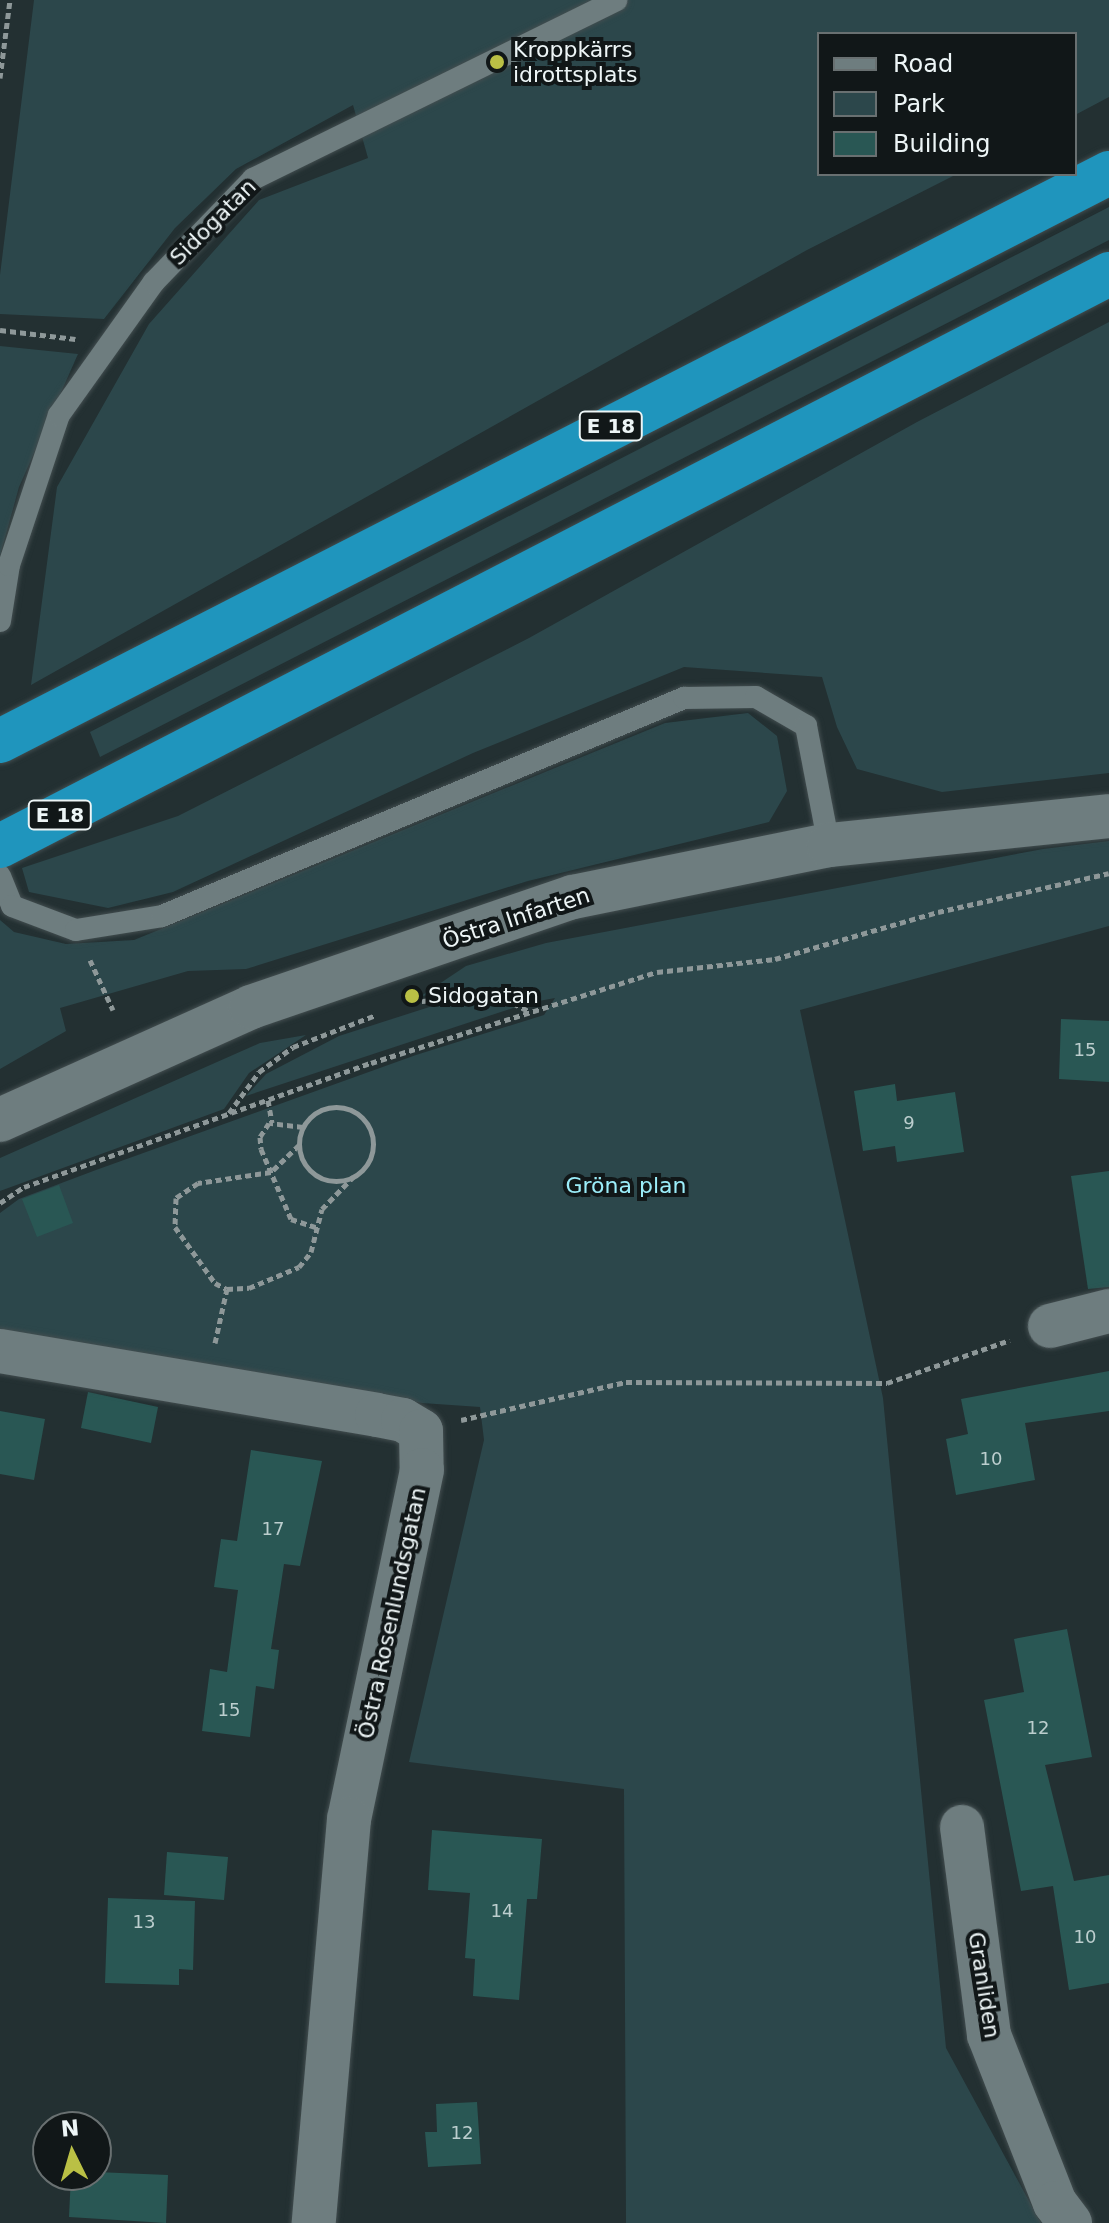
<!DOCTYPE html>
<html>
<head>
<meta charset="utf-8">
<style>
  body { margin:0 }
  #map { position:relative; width:1109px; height:2223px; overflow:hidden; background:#233032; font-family:"DejaVu Sans",sans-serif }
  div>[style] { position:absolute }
  .green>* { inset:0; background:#2c474b }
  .building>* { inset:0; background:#295754 }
  .path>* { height:5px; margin-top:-2.5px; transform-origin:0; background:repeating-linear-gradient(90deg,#8e9899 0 6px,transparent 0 10px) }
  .path>.ring { margin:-2.5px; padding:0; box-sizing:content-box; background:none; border:5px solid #8e9899; border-radius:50% }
  .roads { filter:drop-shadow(0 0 2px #424d4f) drop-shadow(0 0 2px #424d4f) }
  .service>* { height:22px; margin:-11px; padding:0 11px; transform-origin:11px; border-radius:11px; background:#6e7d7f }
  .minor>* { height:44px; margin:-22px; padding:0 22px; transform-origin:22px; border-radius:22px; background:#6e7d7f }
  .tertiary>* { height:44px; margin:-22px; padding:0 22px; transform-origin:22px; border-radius:22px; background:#6e7d7f }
  .motorway>* { height:44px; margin:-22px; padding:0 22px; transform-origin:22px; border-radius:22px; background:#1f95bd }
  .dots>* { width:22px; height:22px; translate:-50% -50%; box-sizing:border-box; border:4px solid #111718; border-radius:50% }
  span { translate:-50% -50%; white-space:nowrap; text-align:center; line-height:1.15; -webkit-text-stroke:8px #111718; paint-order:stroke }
  .number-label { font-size:18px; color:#bccece }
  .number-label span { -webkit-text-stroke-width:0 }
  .shield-label span { padding:2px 6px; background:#111718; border:2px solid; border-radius:6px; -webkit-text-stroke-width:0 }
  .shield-label { font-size:20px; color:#edf5f6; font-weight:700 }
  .poi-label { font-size:22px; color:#edf5f6 }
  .left { translate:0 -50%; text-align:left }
  .street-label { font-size:22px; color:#edf5f6 }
  .park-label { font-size:22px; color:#9bedf9 }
  .legend { position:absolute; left:817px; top:32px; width:260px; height:144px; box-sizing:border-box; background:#111718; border:2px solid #697071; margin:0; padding:10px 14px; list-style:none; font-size:24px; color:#edf5f6 }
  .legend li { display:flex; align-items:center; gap:16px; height:40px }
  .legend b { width:40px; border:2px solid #697071 }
  .north { position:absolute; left:32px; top:2111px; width:80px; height:80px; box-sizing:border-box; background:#111718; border:2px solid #697071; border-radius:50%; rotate:355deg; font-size:22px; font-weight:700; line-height:32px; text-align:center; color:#edf5f6 }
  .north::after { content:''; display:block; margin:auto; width:28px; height:36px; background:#bac045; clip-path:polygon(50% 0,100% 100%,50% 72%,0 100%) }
</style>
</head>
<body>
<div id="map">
  <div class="green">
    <div style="clip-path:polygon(34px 0,1109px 0,1109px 97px,1075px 115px,1075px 34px,819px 34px,819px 174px,957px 174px,807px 250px,31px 685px,57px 487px,149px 324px,259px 200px,368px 158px,353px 105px,236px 169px,175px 228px,104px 319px,0 314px,0 275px)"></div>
    <div style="clip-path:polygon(1109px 207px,1109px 240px,100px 757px,90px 732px)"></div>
    <div style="clip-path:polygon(1109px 322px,1109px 773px,942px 792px,857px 769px,837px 727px,822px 677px,684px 667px,473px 753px,173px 892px,108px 908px,29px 892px,22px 868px,178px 816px,529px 638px,917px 422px)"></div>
    <div style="clip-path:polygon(0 346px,78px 354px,19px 487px,0 556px)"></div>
    <div style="clip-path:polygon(748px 713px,777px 736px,787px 791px,769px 822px,528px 881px,246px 969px,188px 971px,60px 1008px,66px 1031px,0 1069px,0 920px,14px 932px,66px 944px,134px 940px,665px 723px)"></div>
    <div style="clip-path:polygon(1109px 841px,1109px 926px,800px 1010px,883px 1398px,946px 2048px,1041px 2223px,626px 2223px,624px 1789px,409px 1762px,484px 1440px,480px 1407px,422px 1403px,0 1335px,0 1213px,19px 1199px,96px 1170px,416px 1055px,544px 1015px,555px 998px,528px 1003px,507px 992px,486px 989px,421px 996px,466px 966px,546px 943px,1043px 849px)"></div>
    <div style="clip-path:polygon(486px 1000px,516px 1007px,246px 1096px,266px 1074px,339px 1036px,445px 1002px)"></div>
    <div style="clip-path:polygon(306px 1035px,249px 1073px,224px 1109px,0 1191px,0 1158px,260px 1043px)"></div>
  </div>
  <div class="building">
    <div style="clip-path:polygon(1061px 1019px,1109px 1021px,1109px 1082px,1059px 1079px)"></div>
    <div style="clip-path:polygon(895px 1084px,897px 1101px,955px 1092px,964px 1152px,897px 1162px,895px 1146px,863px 1151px,854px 1091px)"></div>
    <div style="clip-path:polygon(1109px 1171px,1109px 1287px,1088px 1289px,1071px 1176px)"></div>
    <div style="clip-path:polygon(59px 1185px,73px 1223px,37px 1237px,22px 1199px)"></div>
    <div style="clip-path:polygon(1109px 1371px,1109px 1411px,1025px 1423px,1035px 1480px,956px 1495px,946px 1439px,968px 1434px,961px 1399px)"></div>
    <div style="clip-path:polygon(88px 1392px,158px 1407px,151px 1443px,81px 1428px)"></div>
    <div style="clip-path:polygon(0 1411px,45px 1419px,34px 1480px,0 1474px)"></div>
    <div style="clip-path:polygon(251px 1450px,322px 1461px,300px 1566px,284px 1564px,271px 1649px,279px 1650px,274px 1689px,256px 1686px,250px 1737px,202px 1731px,210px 1669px,227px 1672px,238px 1590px,214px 1587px,221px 1539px,237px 1541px)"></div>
    <div style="clip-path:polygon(1067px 1629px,1092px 1757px,1045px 1765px,1074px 1881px,1109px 1875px,1109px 1983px,1069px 1990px,1053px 1886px,1021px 1891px,984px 1700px,1024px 1692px,1014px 1639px)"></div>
    <div style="clip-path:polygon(432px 1830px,542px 1839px,537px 1899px,527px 1899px,519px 2000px,473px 1996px,475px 1959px,465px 1958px,470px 1893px,428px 1890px)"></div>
    <div style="clip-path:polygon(167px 1852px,228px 1857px,224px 1900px,164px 1895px)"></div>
    <div style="clip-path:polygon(108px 1898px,195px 1901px,193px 1970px,179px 1969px,179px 1985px,105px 1983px)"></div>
    <div style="clip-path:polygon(477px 2102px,481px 2164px,428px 2167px,425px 2132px,437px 2132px,436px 2104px)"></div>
    <div style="clip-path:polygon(96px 2172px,168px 2175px,166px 2223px,69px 2217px,71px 2175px)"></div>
  </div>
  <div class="path">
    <div style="left:0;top:78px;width:79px;rotate:-82.7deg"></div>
    <div style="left:0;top:330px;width:76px;rotate:6.8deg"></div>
    <div style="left:90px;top:960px;width:55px;rotate:65.3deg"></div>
    <div style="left:412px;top:1002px;width:83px;rotate:-5.5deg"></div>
    <div style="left:495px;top:994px;width:37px;rotate:27deg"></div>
    <div style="left:268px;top:1100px;width:23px;rotate:80deg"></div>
    <div class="ring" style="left:299px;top:1107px;width:69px;height:69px"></div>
    <div style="left:229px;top:1113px;width:51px;rotate:-53.8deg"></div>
    <div style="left:259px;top:1072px;width:42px;rotate:-36.3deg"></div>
    <div style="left:293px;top:1047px;width:89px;rotate:-21.1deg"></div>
    <div style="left:303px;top:1127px;width:34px;rotate:-173deg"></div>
    <div style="left:269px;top:1123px;width:17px;rotate:123deg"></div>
    <div style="left:260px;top:1137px;width:12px;rotate:85deg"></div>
    <div style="left:261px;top:1149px;width:76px;rotate:66.8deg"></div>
    <div style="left:291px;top:1219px;width:26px;rotate:18deg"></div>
    <div style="left:299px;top:1145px;width:39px;rotate:136deg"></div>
    <div style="left:271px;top:1172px;width:74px;rotate:171.4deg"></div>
    <div style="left:198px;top:1183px;width:27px;rotate:146deg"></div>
    <div style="left:176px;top:1198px;width:29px;rotate:92deg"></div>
    <div style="left:175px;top:1227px;width:69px;rotate:54.5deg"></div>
    <div style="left:215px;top:1283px;width:13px;rotate:27deg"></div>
    <div style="left:227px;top:1289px;width:22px;rotate:-3deg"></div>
    <div style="left:249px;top:1288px;width:54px;rotate:-22.8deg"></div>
    <div style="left:299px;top:1267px;width:19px;rotate:-51deg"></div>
    <div style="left:311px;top:1252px;width:44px;rotate:-75.7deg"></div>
    <div style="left:322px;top:1209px;width:45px;rotate:-45.9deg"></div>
    <div style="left:0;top:1203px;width:29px;rotate:-34deg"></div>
    <div style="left:24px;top:1187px;width:368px;rotate:-19.7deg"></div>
    <div style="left:371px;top:1063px;width:300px;rotate:-17.7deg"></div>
    <div style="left:657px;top:972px;width:119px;rotate:-6.3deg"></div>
    <div style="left:775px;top:959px;width:170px;rotate:-16.1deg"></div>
    <div style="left:938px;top:912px;width:175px;rotate:-12.8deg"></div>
    <div style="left:215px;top:1343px;width:55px;rotate:-77.5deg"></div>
    <div style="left:461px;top:1420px;width:169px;rotate:-13deg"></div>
    <div style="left:626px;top:1382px;width:261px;rotate:0.2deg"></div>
    <div style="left:887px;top:1383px;width:130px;rotate:-19.3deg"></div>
  </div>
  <div class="roads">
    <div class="service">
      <div style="left:0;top:621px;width:57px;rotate:-80.9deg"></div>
      <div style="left:9px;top:565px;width:158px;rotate:-71.6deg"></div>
      <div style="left:59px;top:415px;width:163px;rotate:-54.5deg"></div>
      <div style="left:154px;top:282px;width:143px;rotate:-46.1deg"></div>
      <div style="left:253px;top:179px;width:405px;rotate:-26.2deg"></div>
      <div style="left:0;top:876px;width:32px;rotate:68deg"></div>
      <div style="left:12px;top:906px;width:68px;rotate:20.6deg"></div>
      <div style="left:76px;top:930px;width:87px;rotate:-9.2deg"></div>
      <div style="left:162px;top:916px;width:566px;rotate:-22.67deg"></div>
      <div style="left:684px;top:698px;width:72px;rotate:-0.8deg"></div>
      <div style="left:756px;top:697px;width:58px;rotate:30.1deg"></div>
      <div style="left:806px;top:726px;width:121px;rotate:79.1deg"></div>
    </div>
    <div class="minor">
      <div style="left:1050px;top:1326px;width:61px;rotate:-14.3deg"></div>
      <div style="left:0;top:1351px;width:382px;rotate:9.6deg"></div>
      <div style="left:377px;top:1415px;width:26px;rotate:11deg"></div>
      <div style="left:403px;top:1420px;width:21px;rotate:31deg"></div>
      <div style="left:421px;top:1431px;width:39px;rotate:89deg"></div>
      <div style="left:422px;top:1470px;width:357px;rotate:101.8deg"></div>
      <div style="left:349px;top:1819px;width:406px;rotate:95deg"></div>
      <div style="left:962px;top:1827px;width:210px;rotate:82.6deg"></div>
      <div style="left:989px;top:2035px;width:180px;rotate:68.6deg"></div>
      <div style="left:1055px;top:2203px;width:25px;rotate:53deg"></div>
    </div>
    <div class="tertiary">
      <div style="left:0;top:1120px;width:275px;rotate:-24.2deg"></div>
      <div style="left:251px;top:1007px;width:340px;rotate:-18.9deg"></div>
      <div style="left:573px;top:897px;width:261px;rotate:-11.5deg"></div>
      <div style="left:829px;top:845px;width:281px;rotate:-5.9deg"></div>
    </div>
    <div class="motorway">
      <div style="left:0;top:741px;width:1246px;rotate:-27.12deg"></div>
      <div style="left:0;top:846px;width:1248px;rotate:-27.28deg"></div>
    </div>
  </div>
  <div class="dots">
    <div style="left:497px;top:62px;background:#bac045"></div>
    <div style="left:412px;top:996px;background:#bac045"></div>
  </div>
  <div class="number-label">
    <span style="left:1085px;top:1050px">15</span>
    <span style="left:909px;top:1123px">9</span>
    <span style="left:991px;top:1459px">10</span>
    <span style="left:273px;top:1529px">17</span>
    <span style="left:229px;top:1710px">15</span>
    <span style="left:1038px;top:1728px">12</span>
    <span style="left:502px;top:1911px">14</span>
    <span style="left:144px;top:1922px">13</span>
    <span style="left:1085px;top:1937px">10</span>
    <span style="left:462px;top:2133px">12</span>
  </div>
  <div class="shield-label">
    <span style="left:611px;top:426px">E 18</span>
    <span style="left:60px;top:815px">E 18</span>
  </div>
  <div class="poi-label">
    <span class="left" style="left:513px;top:62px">Kroppkärrs<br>idrottsplats</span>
    <span class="left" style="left:428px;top:996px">Sidogatan</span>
  </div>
  <div class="street-label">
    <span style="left:213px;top:222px;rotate:-45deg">Sidogatan</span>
    <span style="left:516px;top:918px;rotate:-18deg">Östra Infarten</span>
    <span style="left:392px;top:1613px;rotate:-78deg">Östra Rosenlundsgatan</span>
    <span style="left:984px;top:1985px;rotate:81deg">Granliden</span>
  </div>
  <div class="park-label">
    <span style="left:626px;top:1186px">Gröna plan</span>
  </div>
  <ul class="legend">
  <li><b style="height:10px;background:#6e7d7f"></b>Road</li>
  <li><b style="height:22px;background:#2c474b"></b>Park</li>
  <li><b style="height:22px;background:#295754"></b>Building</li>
  </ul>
  <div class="north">N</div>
</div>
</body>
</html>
